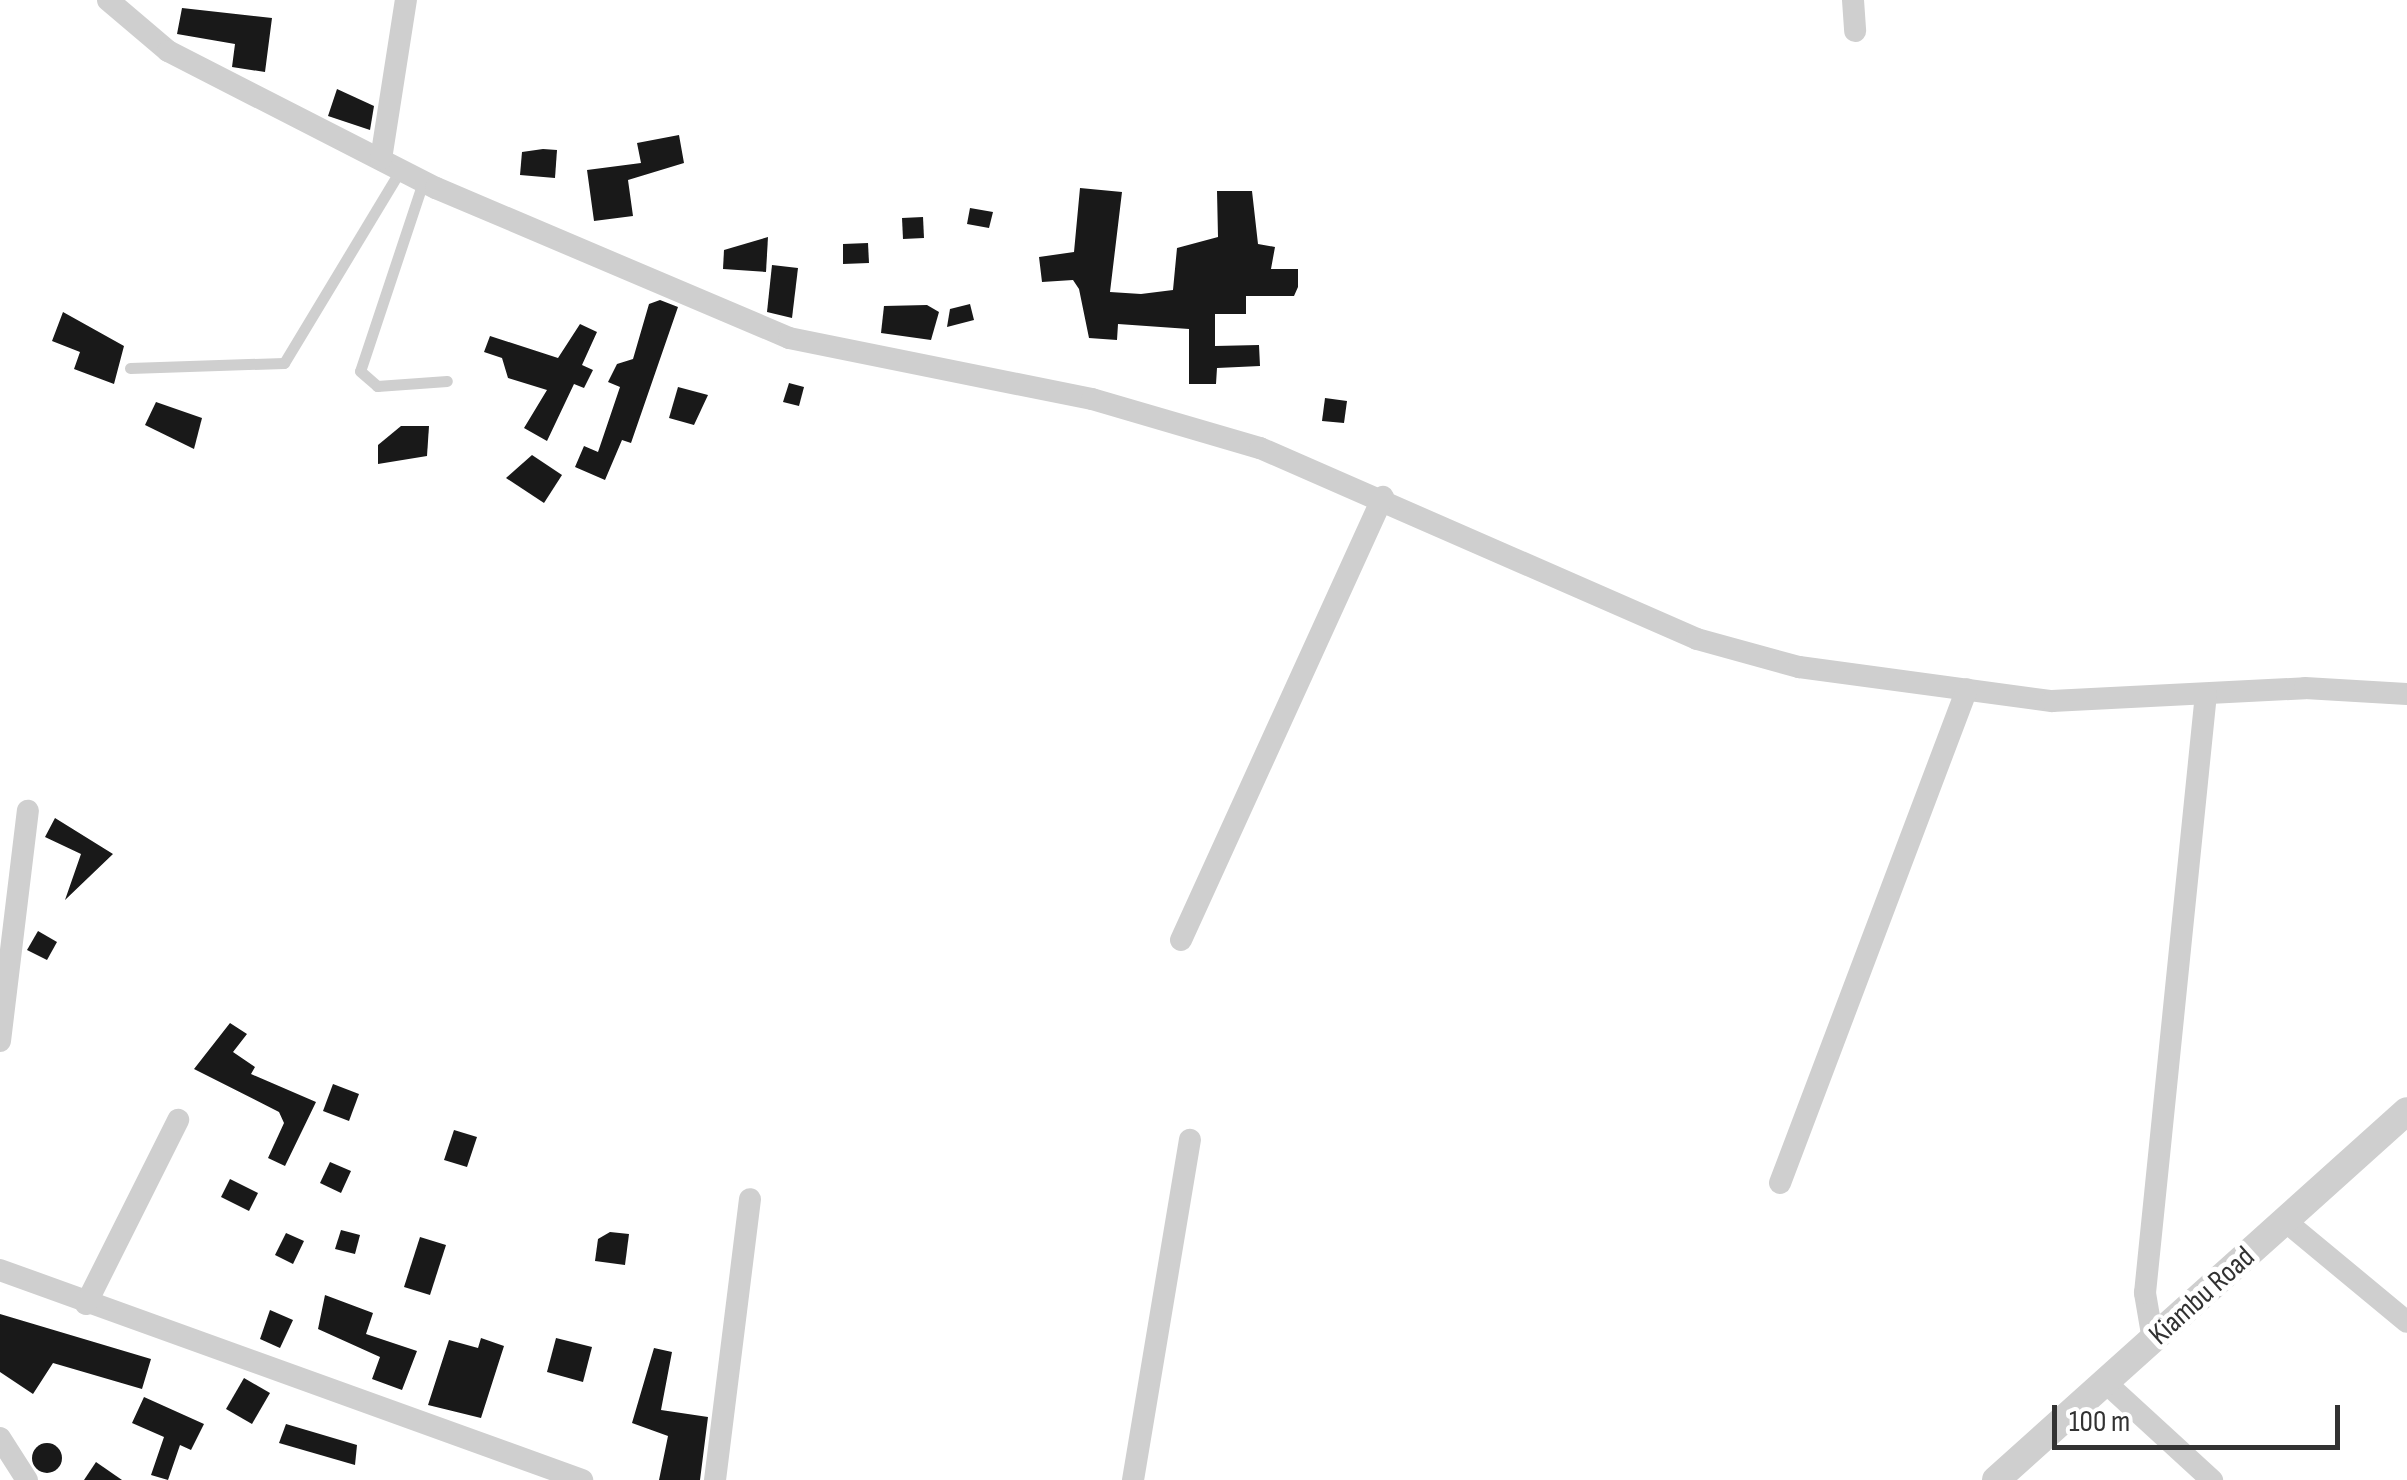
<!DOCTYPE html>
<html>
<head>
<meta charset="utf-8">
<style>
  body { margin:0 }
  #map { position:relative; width:2407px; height:1480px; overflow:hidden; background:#fff; font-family:"Sofia Sans Condensed",sans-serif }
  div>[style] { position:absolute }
  .building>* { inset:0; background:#191919 }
  .round { border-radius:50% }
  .service>* { height:11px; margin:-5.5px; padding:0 5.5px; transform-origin:5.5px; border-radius:5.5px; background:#cfcfcf }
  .minor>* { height:22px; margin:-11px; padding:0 11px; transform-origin:11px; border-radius:11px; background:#cfcfcf }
  .tertiary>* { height:28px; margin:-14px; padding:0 14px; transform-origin:14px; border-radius:14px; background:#cfcfcf }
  span { translate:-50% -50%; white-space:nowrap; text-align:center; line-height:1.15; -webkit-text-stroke:10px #fff; paint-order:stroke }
  .street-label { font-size:30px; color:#323232 }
  .scale { position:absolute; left:2052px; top:1405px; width:288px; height:45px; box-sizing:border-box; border:5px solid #323232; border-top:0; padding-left:12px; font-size:30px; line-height:35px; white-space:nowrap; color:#323232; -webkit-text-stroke:8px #fff; paint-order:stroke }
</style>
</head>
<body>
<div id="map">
  <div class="building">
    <div style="clip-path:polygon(182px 8px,272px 18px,265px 72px,232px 67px,235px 44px,177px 34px)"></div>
    <div style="clip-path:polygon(337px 89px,374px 106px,370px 130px,328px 116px)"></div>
    <div style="clip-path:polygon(679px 135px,684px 163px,628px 180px,633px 216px,594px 221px,587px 170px,641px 163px,637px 143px)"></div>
    <div style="clip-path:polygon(543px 149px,557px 150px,555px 178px,520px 175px,522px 152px)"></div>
    <div style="clip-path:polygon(1080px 188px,1122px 192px,1110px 292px,1141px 294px,1173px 290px,1177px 248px,1218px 237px,1217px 191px,1252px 191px,1258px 244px,1275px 247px,1271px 269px,1298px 269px,1298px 287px,1294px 296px,1246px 296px,1246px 314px,1215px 314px,1215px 346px,1259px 345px,1260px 366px,1217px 368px,1216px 384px,1189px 384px,1189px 329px,1118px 324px,1117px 340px,1089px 338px,1079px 289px,1073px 280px,1042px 282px,1039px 257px,1074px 252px)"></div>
    <div style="clip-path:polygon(970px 208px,993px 212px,989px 228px,967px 224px)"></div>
    <div style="clip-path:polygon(923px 217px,924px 238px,903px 239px,902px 218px)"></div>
    <div style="clip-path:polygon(768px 237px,766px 272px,723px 269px,724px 250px)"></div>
    <div style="clip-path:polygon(868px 243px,869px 263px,843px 264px,843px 244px)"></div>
    <div style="clip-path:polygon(772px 265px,798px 268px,792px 318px,767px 312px)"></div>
    <div style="clip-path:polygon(660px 300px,678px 307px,631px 443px,622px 440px,605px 480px,575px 467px,584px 446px,598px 452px,620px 387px,608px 382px,617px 364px,633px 359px,649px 304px)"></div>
    <div style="clip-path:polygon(970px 304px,974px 320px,947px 327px,950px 309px)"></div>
    <div style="clip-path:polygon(927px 305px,939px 312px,931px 340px,881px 333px,884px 306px)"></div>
    <div style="clip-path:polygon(63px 312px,124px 346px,114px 384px,74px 369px,80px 352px,52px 341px)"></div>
    <div style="clip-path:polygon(580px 324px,597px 332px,582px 365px,593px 370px,584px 388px,574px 384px,547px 441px,524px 428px,547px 390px,508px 378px,502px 358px,484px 352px,490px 336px,558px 358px)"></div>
    <div style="clip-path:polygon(789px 383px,804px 387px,799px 406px,783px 402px)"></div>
    <div style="clip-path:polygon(678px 387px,708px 395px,694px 425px,669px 418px)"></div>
    <div style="clip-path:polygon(1325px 398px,1347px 401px,1344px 423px,1322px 421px)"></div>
    <div style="clip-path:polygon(156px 402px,202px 418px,194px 449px,145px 425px)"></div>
    <div style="clip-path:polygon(401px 426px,429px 426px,427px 456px,378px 464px,378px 445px)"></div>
    <div style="clip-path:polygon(532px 455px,562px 475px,544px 503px,506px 478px)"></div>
    <div style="clip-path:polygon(55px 818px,113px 854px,65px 900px,81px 854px,45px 837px)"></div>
    <div style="clip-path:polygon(38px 931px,57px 942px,47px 960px,27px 950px)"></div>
    <div style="clip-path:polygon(230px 1023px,247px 1034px,233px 1052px,255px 1067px,251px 1074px,316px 1102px,285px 1166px,268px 1158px,284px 1123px,279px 1112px,194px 1069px)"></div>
    <div style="clip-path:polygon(333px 1084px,359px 1094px,349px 1121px,323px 1111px)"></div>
    <div style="clip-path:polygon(454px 1130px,477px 1137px,467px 1167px,444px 1160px)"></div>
    <div style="clip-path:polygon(330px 1162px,351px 1171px,341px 1193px,320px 1183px)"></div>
    <div style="clip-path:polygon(230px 1179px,258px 1193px,249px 1211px,221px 1197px)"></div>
    <div style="clip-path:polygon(341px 1230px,360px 1235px,355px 1254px,335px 1249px)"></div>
    <div style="clip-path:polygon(610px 1232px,629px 1234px,625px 1265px,595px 1261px,598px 1239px)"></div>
    <div style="clip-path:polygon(286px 1233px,304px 1241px,293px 1264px,275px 1255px)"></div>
    <div style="clip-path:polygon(420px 1237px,446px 1245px,430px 1295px,404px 1287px)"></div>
    <div style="clip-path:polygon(325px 1295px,373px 1313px,366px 1334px,417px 1351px,402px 1390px,372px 1379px,380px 1357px,318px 1329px)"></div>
    <div style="clip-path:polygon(270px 1310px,293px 1320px,280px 1348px,260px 1339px)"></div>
    <div style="clip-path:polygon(0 1314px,151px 1359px,142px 1389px,53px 1363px,33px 1394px,0 1372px)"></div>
    <div style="clip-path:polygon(481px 1338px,504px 1346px,481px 1418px,428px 1405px,449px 1340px,478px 1348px)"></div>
    <div style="clip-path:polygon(556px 1338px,592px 1347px,583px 1382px,547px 1372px)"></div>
    <div style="clip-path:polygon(654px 1348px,672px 1352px,661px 1410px,708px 1417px,700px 1480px,659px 1480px,668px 1436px,632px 1423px)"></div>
    <div style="clip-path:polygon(244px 1378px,270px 1393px,252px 1424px,226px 1409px)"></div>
    <div style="clip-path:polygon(144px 1397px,204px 1424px,191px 1450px,180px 1445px,168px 1480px,151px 1475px,164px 1437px,132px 1423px)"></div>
    <div style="clip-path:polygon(286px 1424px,357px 1445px,355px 1465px,279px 1443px)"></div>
    <div class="round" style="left:32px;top:1443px;width:30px;height:30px"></div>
    <div style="clip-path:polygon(96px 1462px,122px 1480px,84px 1480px)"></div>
  </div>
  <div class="service">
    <div style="left:423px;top:182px;width:199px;rotate:108.4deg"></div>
    <div style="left:360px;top:371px;width:23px;rotate:41deg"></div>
    <div style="left:377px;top:386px;width:70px;rotate:-4.1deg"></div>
    <div style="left:130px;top:368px;width:154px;rotate:-1.9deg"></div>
    <div style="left:284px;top:363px;width:227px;rotate:-58.9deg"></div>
  </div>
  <div class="minor">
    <div style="left:108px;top:0;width:79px;rotate:40.4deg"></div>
    <div style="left:168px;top:51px;width:301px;rotate:27.1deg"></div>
    <div style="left:436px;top:188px;width:384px;rotate:23deg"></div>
    <div style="left:789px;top:338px;width:309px;rotate:11.4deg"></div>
    <div style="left:1092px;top:399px;width:175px;rotate:16.3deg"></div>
    <div style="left:1260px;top:448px;width:477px;rotate:23.6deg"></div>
    <div style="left:1697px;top:639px;width:106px;rotate:15.4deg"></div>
    <div style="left:1799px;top:667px;width:255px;rotate:7.7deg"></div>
    <div style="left:2052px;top:701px;width:253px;rotate:-2.9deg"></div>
    <div style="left:2305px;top:688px;width:102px;rotate:3.4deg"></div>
    <div style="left:1853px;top:0;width:31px;rotate:86deg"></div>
    <div style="left:381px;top:159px;width:161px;rotate:-81.1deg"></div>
    <div style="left:1181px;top:940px;width:487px;rotate:-65.5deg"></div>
    <div style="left:0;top:1041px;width:232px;rotate:-83.1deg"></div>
    <div style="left:1780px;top:1183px;width:528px;rotate:-69.27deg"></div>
    <div style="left:2285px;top:1221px;width:158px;rotate:39.6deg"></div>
    <div style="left:0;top:1270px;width:619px;rotate:19.84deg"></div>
    <div style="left:86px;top:1304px;width:206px;rotate:-63.4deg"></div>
    <div style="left:2153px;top:1340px;width:48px;rotate:-99.7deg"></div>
    <div style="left:2145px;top:1293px;width:602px;rotate:-84.19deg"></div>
    <div style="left:2106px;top:1383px;width:144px;rotate:42.5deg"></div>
    <div style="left:0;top:1438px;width:50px;rotate:57.3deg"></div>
    <div style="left:715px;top:1480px;width:283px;rotate:-82.9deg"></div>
    <div style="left:1133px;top:1480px;width:345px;rotate:-80.5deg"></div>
  </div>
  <div class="tertiary">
    <div style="left:1996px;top:1480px;width:552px;rotate:-41.92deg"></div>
  </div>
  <div class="street-label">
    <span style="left:2202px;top:1296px;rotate:-42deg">Kiambu Road</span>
  </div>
  <div class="scale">100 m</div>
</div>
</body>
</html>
